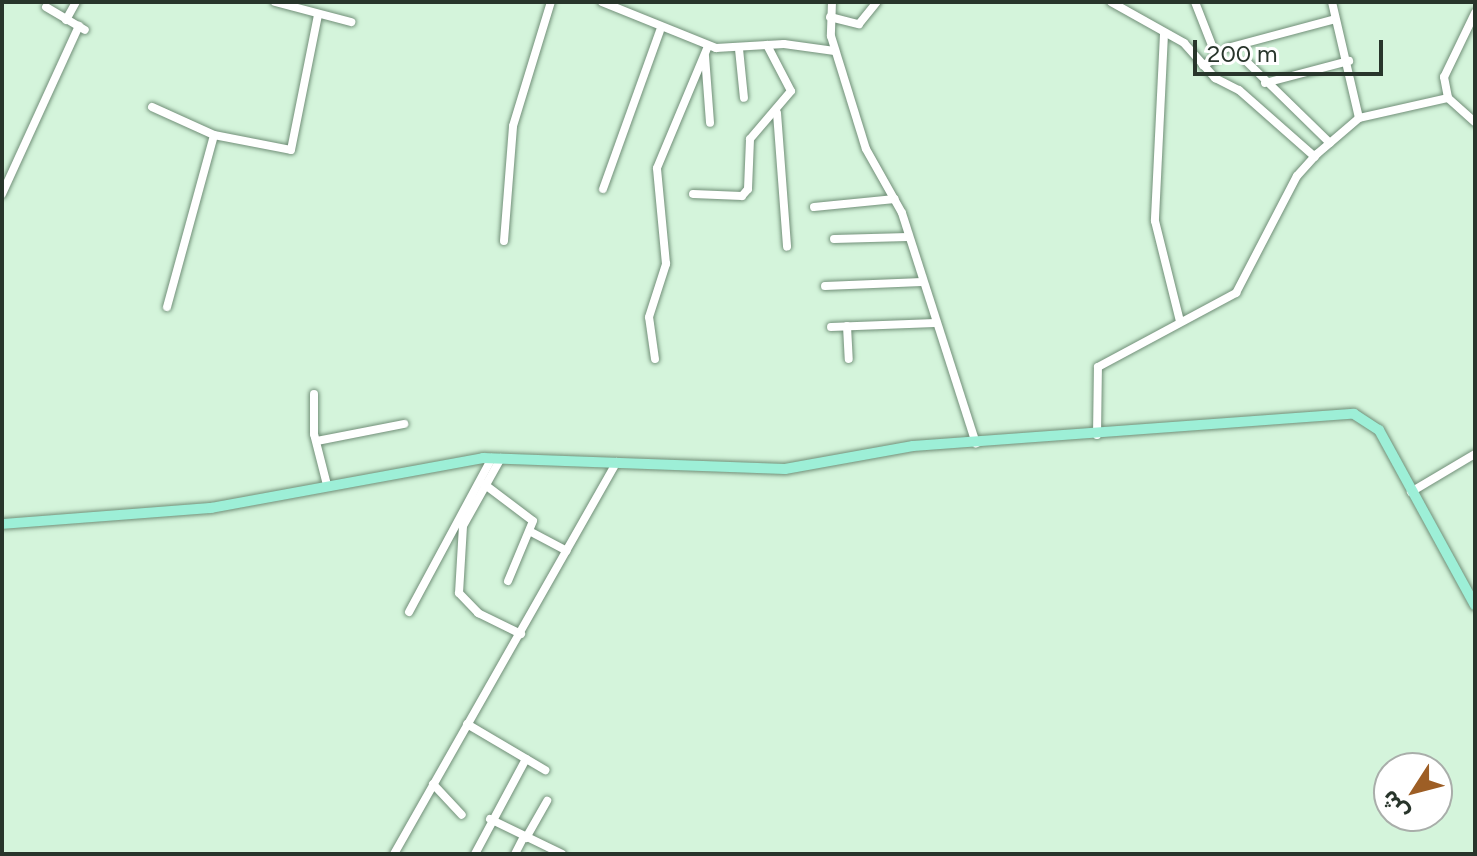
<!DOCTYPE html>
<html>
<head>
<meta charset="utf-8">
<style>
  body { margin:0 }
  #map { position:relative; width:1477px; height:856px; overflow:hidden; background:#d4f4db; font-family:Figtree,"Noto Sans Arabic",sans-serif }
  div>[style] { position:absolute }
  .roads { filter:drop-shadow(0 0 2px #718f78) drop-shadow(0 0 2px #718f78) }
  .minor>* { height:8px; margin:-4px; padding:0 4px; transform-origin:4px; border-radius:4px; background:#fff }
  .major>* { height:10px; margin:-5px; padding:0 5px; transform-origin:5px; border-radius:5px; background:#9defd7 }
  span { translate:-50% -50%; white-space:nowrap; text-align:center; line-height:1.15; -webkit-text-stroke:7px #fff; paint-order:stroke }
  .frame { position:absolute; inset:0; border:4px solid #28352b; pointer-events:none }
  .north { position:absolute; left:1373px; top:752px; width:80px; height:80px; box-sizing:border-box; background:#fff; border:2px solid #a9aeaa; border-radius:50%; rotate:234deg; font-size:22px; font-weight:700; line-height:32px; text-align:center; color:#28352b }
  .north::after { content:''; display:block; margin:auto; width:28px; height:36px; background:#9d5e25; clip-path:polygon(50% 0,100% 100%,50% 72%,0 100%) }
  .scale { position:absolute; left:1193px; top:40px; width:190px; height:36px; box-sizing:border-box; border:4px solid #28352b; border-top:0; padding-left:10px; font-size:24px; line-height:28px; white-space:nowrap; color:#28352b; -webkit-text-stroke:6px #fff; paint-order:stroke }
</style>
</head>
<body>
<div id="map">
  <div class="roads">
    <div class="minor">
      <div style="left:275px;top:2px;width:79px;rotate:14.7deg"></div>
      <div style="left:602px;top:2px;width:123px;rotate:22deg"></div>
      <div style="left:716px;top:48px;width:68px;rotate:-3.4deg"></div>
      <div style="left:784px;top:44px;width:51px;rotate:7.8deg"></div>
      <div style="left:832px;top:2px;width:34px;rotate:92deg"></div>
      <div style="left:831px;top:36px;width:118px;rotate:72.8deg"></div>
      <div style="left:866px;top:149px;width:73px;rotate:60.6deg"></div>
      <div style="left:902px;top:213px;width:242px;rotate:72.2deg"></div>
      <div style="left:1111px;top:2px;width:84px;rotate:29.3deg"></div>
      <div style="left:1184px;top:43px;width:47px;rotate:48.5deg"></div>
      <div style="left:1215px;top:78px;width:27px;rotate:27deg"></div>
      <div style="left:1239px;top:90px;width:101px;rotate:41.4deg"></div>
      <div style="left:1195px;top:2px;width:60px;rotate:68.6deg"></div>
      <div style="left:1217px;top:58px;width:16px;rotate:153deg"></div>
      <div style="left:1332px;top:2px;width:119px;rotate:76.9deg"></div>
      <div style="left:46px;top:7px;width:45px;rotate:30.5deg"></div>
      <div style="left:1475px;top:13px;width:71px;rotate:115.8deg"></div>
      <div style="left:1444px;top:77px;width:21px;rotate:79deg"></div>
      <div style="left:1448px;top:98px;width:36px;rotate:42deg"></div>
      <div style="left:830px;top:17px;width:30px;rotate:14deg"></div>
      <div style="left:859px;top:24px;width:28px;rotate:-51deg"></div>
      <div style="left:66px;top:20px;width:21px;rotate:-61deg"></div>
      <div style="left:1164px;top:34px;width:187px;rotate:92.8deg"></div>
      <div style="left:1155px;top:221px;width:103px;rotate:76deg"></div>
      <div style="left:1227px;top:48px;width:112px;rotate:-15deg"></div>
      <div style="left:739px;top:49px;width:49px;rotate:84.2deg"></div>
      <div style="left:705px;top:56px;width:67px;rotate:85.7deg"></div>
      <div style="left:1247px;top:62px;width:116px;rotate:44.3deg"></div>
      <div style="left:1265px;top:83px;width:87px;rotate:-14.7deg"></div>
      <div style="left:152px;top:107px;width:68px;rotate:24.3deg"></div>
      <div style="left:214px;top:135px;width:78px;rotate:11deg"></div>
      <div style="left:291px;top:150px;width:138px;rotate:-78.7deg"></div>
      <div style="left:777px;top:113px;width:134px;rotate:85.7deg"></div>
      <div style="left:603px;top:189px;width:168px;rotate:-70.2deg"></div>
      <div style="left:2px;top:194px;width:185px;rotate:-65.4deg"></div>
      <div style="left:693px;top:194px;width:49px;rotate:2.3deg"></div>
      <div style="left:742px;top:196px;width:9px;rotate:-49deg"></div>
      <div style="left:748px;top:189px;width:50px;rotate:-87.7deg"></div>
      <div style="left:750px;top:139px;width:63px;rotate:-49.5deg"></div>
      <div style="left:791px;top:91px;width:52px;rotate:-117.6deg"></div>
      <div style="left:814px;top:207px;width:81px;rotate:-5.6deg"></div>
      <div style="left:834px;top:239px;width:74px;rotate:-1.5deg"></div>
      <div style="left:504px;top:241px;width:115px;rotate:-85.5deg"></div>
      <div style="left:513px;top:126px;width:130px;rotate:-73deg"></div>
      <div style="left:825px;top:286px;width:97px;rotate:-2.4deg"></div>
      <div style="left:167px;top:307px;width:178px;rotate:-74.7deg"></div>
      <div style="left:847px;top:326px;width:33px;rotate:87deg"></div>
      <div style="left:831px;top:327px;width:104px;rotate:-2.2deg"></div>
      <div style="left:655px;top:359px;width:42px;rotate:-98.1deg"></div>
      <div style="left:649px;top:317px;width:56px;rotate:-72.2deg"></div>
      <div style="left:666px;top:264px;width:96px;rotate:-95.4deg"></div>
      <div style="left:657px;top:168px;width:132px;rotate:-67.3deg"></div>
      <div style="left:314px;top:394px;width:40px;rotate:90deg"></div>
      <div style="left:314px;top:434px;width:53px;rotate:75.7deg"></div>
      <div style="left:1097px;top:435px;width:68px;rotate:-89.2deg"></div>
      <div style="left:1098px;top:367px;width:157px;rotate:-28.2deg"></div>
      <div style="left:1236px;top:293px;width:132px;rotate:-62.5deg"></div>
      <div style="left:1297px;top:176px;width:30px;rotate:-48deg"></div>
      <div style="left:1317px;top:154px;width:55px;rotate:-40.6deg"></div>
      <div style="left:1359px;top:118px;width:91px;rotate:-12.7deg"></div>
      <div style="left:317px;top:441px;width:89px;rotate:-11.1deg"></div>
      <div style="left:501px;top:458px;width:78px;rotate:119.2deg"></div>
      <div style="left:463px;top:526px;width:67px;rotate:93.4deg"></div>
      <div style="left:459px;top:593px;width:28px;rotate:46deg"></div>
      <div style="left:478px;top:613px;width:48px;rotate:26deg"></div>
      <div style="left:484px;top:484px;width:61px;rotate:37.1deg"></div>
      <div style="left:533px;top:521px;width:65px;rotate:112.6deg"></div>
      <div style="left:1411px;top:492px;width:74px;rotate:-30.7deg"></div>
      <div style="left:533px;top:533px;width:38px;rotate:28deg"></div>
      <div style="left:409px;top:612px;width:175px;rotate:-61.7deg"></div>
      <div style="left:467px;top:724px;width:91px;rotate:30.5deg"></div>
      <div style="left:433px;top:784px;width:42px;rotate:46.9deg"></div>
      <div style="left:490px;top:819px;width:80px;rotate:25.9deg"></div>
      <div style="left:526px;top:838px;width:43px;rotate:-60.4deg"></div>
      <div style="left:394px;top:854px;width:451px;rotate:-60.4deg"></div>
      <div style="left:475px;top:854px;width:108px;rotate:-61.8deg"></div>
      <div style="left:515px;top:854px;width:18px;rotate:-63deg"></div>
    </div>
    <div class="major">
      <div style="left:2px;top:524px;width:210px;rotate:-4.4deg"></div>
      <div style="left:211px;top:508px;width:277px;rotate:-10.4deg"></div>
      <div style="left:483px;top:458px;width:302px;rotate:2.1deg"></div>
      <div style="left:785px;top:469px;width:130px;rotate:-10.2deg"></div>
      <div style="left:913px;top:446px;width:442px;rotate:-4.2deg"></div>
      <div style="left:1354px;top:414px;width:30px;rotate:33deg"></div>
      <div style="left:1379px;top:430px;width:200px;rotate:61.3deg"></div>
    </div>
  </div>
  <div class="frame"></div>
  <div class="north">ش</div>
  <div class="scale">200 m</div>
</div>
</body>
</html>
